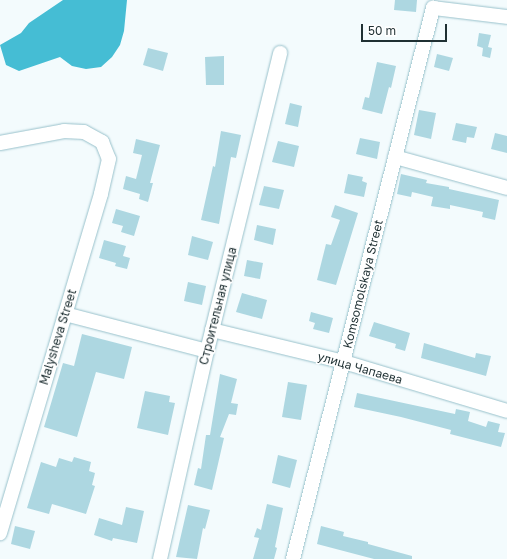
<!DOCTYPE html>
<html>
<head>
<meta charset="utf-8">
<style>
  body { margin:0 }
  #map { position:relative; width:507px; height:559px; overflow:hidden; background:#f3fbfd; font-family:"Golos Text",sans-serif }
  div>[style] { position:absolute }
  .water>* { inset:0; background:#45bdd4 }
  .building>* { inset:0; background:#add7e1 }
  .roads { filter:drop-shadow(0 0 1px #98c1cb) drop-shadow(0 0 1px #98c1cb) }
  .minor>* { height:14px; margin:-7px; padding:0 7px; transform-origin:7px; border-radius:7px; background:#fff }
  span { translate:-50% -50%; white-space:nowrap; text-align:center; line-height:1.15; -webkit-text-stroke:3px #fff; paint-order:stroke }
  .street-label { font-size:12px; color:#1f3033 }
  .scale { position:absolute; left:361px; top:24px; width:86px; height:18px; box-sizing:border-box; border:2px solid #1f3033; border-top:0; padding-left:5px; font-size:12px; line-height:14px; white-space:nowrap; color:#1f3033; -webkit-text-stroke:3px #fff; paint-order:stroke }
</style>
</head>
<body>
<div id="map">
  <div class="water">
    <div style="clip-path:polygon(63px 0,127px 0,124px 31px,120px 45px,112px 57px,101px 67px,86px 69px,72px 66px,60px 57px,19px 71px,6px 65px,0 45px,21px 33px,29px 23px)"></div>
  </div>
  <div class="building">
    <div style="clip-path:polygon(395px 0,417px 0,416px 12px,394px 10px)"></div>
    <div style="clip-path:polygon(479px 33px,491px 35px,488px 47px,492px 48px,490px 58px,482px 56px,483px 48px,477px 46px)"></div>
    <div style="clip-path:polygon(148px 48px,168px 53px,163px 71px,143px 65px)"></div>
    <div style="clip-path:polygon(437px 54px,453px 58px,449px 71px,434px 67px)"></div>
    <div style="clip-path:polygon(224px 56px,224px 85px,206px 85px,205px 57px)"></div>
    <div style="clip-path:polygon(377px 62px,396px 66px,391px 88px,389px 87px,382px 114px,362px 109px,365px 97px,369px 98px)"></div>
    <div style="clip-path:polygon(290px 103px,302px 106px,298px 127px,285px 124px)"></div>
    <div style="clip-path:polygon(419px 110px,436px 113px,431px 139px,414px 135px)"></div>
    <div style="clip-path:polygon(456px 123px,477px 127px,474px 138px,467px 137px,466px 143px,452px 140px)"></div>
    <div style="clip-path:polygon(221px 131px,241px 135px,236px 158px,231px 157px,219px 224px,201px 220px,213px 166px,215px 167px)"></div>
    <div style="clip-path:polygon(495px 133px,507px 136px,507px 153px,491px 149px)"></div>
    <div style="clip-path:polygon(360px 138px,380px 142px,377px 159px,356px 154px)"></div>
    <div style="clip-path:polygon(136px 139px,160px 145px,150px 183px,153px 183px,148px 202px,139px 199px,140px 194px,123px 189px,126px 176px,136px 179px,142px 155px,133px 153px)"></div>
    <div style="clip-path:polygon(278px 141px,299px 146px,294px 167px,272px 162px)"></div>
    <div style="clip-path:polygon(348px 174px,363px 177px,362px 181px,367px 183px,364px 197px,344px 193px)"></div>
    <div style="clip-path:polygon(401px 174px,427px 180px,426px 183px,449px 187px,449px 189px,499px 200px,495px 220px,482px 217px,483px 212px,450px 205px,450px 209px,431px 206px,433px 197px,412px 192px,411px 197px,397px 194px)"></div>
    <div style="clip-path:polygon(264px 186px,284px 190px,279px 209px,259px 205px)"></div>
    <div style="clip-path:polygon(335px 205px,358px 213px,336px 285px,317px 280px,326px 244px,331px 245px,340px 220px,331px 217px)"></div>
    <div style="clip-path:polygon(116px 209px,140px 216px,134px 236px,121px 232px,123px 226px,112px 223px)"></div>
    <div style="clip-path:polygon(257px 225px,276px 229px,273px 245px,254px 240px)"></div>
    <div style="clip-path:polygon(192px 236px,213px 242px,208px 260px,188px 255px)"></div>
    <div style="clip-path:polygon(104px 240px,126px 246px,123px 256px,130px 258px,127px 269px,115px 266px,116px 263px,99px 258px)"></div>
    <div style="clip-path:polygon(247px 260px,263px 263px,260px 279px,244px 276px)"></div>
    <div style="clip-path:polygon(188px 282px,206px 286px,202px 305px,184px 301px)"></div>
    <div style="clip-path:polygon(242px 293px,267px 300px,262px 319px,236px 312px)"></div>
    <div style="clip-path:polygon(311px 312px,333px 318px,329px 333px,313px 329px,315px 323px,309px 321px)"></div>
    <div style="clip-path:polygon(374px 322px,410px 333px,405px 351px,395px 348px,396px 344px,369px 336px)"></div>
    <div style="clip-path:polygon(82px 334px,132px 347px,124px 379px,96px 372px,77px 437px,44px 427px,63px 363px,74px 366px)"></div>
    <div style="clip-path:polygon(424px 343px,475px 358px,476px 353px,491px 356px,486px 376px,421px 358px)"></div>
    <div style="clip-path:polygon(220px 374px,237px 379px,231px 403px,238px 404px,236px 415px,229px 414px,220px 437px,224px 438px,212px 490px,194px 485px,198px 468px,201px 469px,206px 435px,210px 435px)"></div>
    <div style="clip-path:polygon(288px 382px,307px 385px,301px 420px,282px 417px)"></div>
    <div style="clip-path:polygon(145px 391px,170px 396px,169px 402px,175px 403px,168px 435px,137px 428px)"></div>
    <div style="clip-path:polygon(357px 393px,455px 414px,456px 409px,470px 412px,468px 421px,486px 427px,488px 421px,500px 424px,498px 432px,505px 433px,501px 447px,450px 434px,451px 430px,401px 417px,354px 407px)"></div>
    <div style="clip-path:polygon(278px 455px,297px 460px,290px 488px,272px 483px)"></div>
    <div style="clip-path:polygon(74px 457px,91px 462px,89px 471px,95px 473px,92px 485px,95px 486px,86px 514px,52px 504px,49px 514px,27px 508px,41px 462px,56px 467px,59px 458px,72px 462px)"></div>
    <div style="clip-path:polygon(267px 504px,283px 508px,275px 547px,277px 548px,274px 559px,253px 559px,259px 538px,254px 537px,257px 528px,261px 530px)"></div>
    <div style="clip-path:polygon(188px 505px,210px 510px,205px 529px,203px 528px,197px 559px,176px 557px)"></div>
    <div style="clip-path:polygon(126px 507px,144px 511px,137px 543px,113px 538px,112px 541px,94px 535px,99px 518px,122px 525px)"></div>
    <div style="clip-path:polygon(15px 526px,35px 531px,30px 549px,11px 544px)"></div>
    <div style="clip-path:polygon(321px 526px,344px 532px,343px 536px,368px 542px,368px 544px,412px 556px,412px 559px,374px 559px,317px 544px)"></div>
  </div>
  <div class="roads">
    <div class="minor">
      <div style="left:0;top:143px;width:65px;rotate:-10.6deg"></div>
      <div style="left:64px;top:131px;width:20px;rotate:3deg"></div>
      <div style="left:84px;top:132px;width:21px;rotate:29deg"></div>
      <div style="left:102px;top:142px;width:18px;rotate:68deg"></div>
      <div style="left:109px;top:159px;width:36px;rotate:103deg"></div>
      <div style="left:101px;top:194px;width:354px;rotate:106.6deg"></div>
      <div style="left:395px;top:157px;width:116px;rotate:15.5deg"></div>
      <div style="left:65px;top:314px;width:147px;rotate:14.6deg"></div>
      <div style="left:212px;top:330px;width:136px;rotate:13.6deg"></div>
      <div style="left:344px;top:362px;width:170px;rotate:16.7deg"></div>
      <div style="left:160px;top:559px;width:213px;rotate:-77.3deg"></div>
      <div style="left:207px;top:351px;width:307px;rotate:-76.2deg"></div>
      <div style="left:293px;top:559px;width:569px;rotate:-75.74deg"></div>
      <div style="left:433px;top:8px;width:75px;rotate:6.9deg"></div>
    </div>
  </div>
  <div class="street-label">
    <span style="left:363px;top:284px;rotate:-76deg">Komsomolskaya Street</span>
    <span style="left:218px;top:306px;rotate:-76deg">Строительная улица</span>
    <span style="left:58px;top:337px;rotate:-73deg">Malysheva Street</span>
    <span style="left:360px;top:368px;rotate:16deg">улица Чапаева</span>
  </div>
  <div class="scale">50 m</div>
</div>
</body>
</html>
